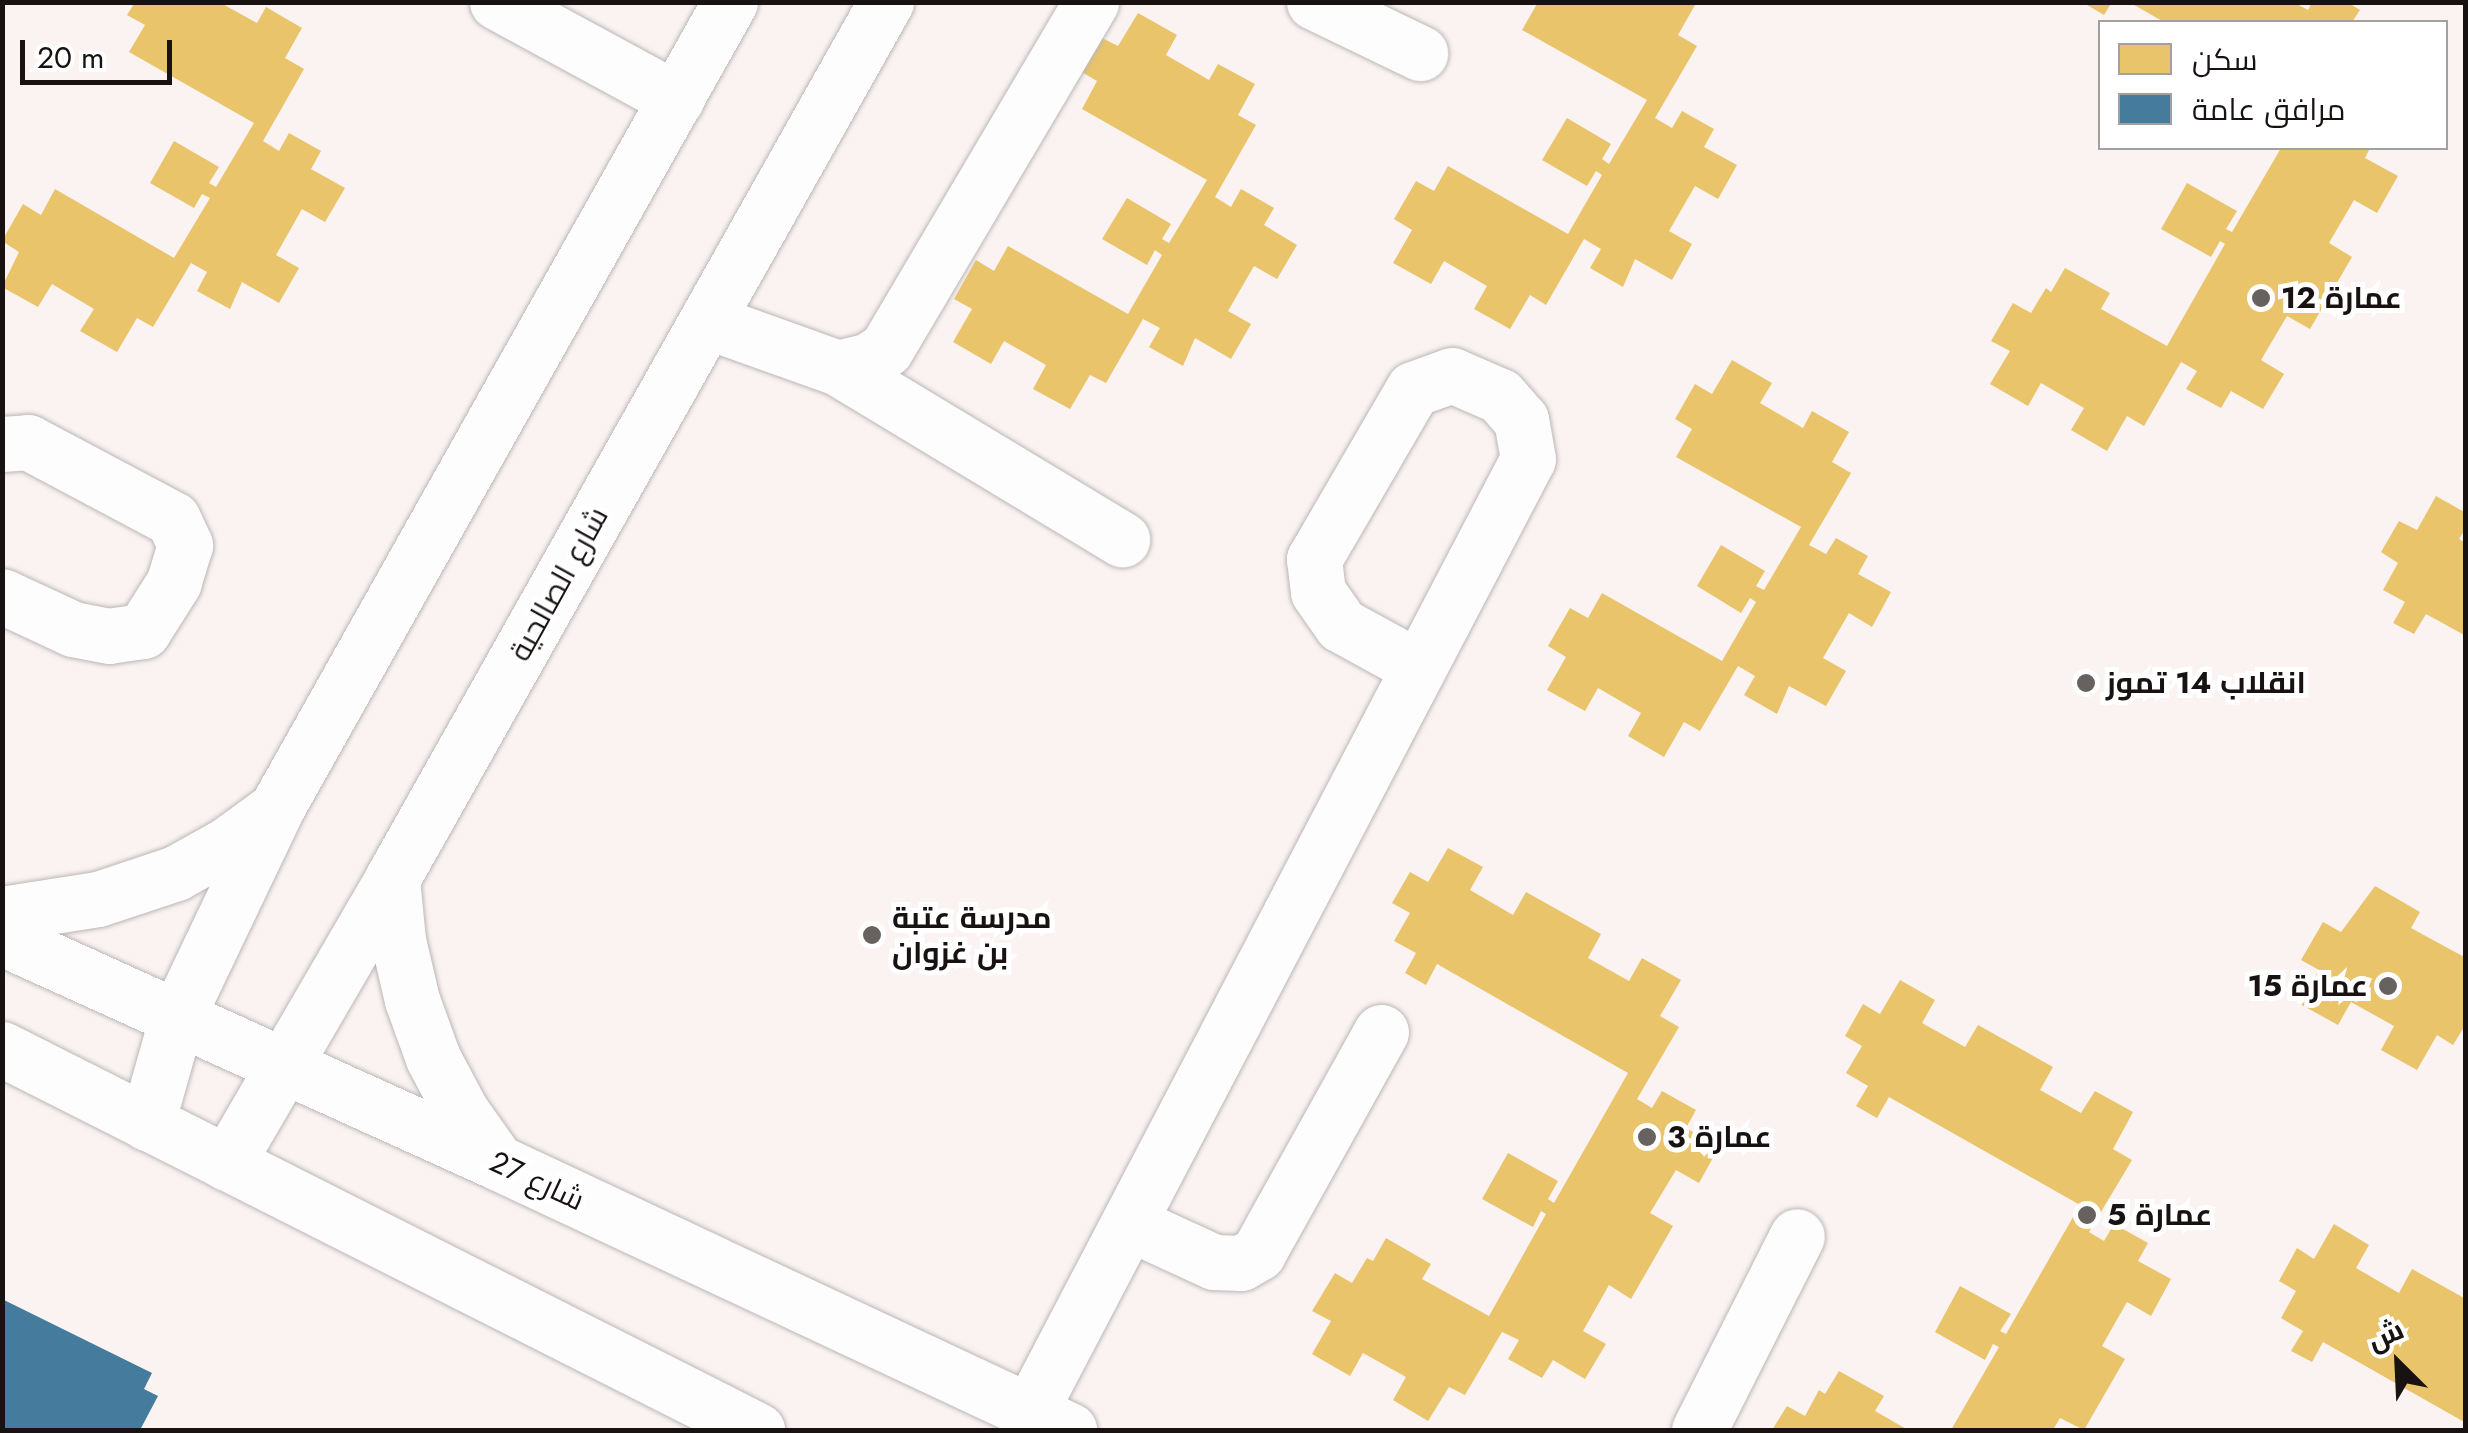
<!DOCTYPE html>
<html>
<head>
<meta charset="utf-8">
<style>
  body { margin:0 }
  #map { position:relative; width:2468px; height:1433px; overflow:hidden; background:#faf3f2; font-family:Jost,Cairo,sans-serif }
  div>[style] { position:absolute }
  .homes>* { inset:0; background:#e9c46a }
  .public>* { inset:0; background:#457b9d }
  .roads { filter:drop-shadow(0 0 2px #bcb6b6) drop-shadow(0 0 2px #bcb6b6) }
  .minor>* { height:55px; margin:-27.5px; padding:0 27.5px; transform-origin:27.5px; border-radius:27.5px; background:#fefdfd }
  .major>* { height:55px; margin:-27.5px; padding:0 27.5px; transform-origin:27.5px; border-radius:27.5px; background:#fefdfd }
  .dots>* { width:28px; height:28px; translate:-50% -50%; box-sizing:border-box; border:5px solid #fff; border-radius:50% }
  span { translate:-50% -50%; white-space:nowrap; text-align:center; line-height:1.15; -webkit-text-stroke:10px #fff; paint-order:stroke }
  .poi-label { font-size:30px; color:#181312; font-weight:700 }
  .left { translate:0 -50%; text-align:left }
  .right { translate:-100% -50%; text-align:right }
  .street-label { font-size:30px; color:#181312 }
  .frame { position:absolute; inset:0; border:5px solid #181312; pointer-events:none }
  .legend { position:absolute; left:2098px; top:20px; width:350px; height:130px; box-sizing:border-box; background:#fff; border:2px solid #a3a1a0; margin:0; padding:12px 18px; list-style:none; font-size:30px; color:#181312 }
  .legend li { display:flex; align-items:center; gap:20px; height:50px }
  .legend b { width:50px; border:2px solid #a3a1a0 }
  .north { position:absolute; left:2348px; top:1313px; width:100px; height:100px; -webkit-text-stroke:8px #fff; paint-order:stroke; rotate:336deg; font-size:28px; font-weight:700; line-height:40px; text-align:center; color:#181312 }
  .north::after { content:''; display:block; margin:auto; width:35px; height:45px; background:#181312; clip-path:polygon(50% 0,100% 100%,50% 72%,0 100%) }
  .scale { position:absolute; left:20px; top:40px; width:152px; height:45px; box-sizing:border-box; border:5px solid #181312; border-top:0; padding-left:12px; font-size:30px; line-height:35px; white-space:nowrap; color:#181312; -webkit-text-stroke:8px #fff; paint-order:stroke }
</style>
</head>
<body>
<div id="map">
  <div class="homes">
    <div style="clip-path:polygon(135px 2px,219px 2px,257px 23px,266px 7px,302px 28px,285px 58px,304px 69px,263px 141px,279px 151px,289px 133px,321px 151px,311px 169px,345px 188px,325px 222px,302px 209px,276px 255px,299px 268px,279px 303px,242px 282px,230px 309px,197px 291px,207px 272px,191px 263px,153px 327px,137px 318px,117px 352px,80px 331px,94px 309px,52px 284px,38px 307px,2px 287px,19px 252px,2px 241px,23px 204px,41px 215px,55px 189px,174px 258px,210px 198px,202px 194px,194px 208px,150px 183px,174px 141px,219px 167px,209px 183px,216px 187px,254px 123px,129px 52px,145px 25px,127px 15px)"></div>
    <div style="clip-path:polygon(1538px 2px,1695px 5px,1678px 35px,1697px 46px,1655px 118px,1672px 128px,1682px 111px,1714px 129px,1704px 147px,1737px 165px,1718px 199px,1695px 186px,1669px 231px,1692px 244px,1672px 280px,1635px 259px,1623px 287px,1590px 268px,1601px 249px,1584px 239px,1546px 305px,1530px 295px,1510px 329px,1474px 309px,1487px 286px,1444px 261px,1431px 284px,1393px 263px,1412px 230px,1394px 219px,1416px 181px,1434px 191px,1448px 166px,1568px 234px,1602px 175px,1596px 171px,1587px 186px,1542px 160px,1567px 118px,1611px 144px,1602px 159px,1609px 164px,1647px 100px,1522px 30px)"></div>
    <div style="clip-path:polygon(2082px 2px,2112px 2px,2104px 15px)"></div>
    <div style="clip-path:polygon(2129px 2px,2293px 2px,2308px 10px,2312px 2px,2347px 2px,2360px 10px,2352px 22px,2164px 22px)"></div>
    <div style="clip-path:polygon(1138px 13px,1177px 35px,1166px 55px,1209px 80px,1218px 64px,1255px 84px,1238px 115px,1256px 125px,1215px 197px,1231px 207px,1241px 189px,1274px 208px,1264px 225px,1297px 245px,1277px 279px,1254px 266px,1228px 311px,1251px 324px,1231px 359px,1195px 338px,1183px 366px,1149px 347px,1160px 328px,1143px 319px,1106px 383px,1090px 375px,1070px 409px,1033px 389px,1046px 365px,1004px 341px,991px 364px,953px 342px,972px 309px,954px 299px,976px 260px,994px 271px,1008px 246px,1128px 314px,1162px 255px,1155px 250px,1147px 265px,1102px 239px,1127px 198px,1171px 224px,1162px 239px,1169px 243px,1207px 180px,1082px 109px,1097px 81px,1080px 71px,1100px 37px,1118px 46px)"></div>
    <div style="clip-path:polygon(2281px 148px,2370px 148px,2365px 158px,2398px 176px,2377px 213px,2354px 200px,2329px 243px,2352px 257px,2310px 329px,2287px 316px,2261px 360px,2284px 374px,2263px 409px,2231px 391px,2221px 408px,2186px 389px,2197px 371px,2181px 362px,2144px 426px,2127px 416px,2107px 451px,2071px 430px,2084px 408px,2041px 383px,2028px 406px,1990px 384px,2010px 351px,1991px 341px,2013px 303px,2031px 313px,2046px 288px,2051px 292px,2065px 268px,2110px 293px,2101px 309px,2167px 346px,2225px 244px,2220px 241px,2211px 257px,2161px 229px,2187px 183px,2237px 211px,2226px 229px,2232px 232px)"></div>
    <div style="clip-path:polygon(1732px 360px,1772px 383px,1760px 403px,1803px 428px,1812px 411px,1849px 432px,1832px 462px,1851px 473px,1809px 545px,1826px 554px,1836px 538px,1868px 556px,1858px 574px,1891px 592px,1872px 627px,1849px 613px,1823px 658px,1846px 671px,1826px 706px,1789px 686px,1777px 714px,1744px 695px,1755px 676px,1738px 666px,1700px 731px,1684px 722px,1664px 757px,1628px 736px,1641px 713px,1598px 688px,1585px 711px,1547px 690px,1566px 657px,1548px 646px,1570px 608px,1588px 618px,1602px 593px,1722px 661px,1756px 602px,1750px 598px,1741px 613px,1697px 586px,1721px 545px,1765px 571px,1756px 586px,1764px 590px,1801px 527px,1676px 457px,1692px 429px,1675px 419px,1695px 384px,1712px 394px)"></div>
    <div style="clip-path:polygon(2436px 496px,2466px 513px,2466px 528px,2459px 539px,2466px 543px,2466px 636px,2426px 614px,2414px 634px,2393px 623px,2405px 602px,2383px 590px,2398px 563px,2381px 552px,2399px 521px,2417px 530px)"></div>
    <div style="clip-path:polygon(1448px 848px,1483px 867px,1470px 890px,1513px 915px,1526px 892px,1601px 934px,1588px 958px,1629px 981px,1642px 958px,1681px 980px,1660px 1016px,1679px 1027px,1637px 1099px,1652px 1108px,1662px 1091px,1696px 1110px,1686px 1128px,1719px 1147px,1699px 1183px,1676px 1170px,1650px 1213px,1673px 1226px,1631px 1299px,1609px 1285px,1583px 1331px,1606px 1344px,1585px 1379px,1553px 1360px,1542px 1378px,1508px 1359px,1519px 1340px,1502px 1332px,1465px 1395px,1449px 1387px,1428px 1421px,1393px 1400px,1406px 1377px,1363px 1353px,1350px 1376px,1312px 1354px,1331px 1321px,1312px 1311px,1335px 1273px,1352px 1283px,1367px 1258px,1373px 1261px,1386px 1238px,1431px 1264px,1422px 1279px,1489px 1316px,1546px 1214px,1541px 1211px,1533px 1227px,1482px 1199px,1508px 1153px,1558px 1181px,1548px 1199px,1554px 1203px,1628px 1073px,1437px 964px,1426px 985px,1405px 973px,1416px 953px,1394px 941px,1410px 913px,1392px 903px,1410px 872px,1428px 882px)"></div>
    <div style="clip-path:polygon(2375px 886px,2420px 912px,2411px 928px,2466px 958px,2466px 1024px,2453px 1045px,2437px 1035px,2417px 1070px,2381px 1050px,2394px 1026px,2351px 1002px,2338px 1025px,2300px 1004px,2319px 970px,2301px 960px,2323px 922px,2341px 932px)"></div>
    <div style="clip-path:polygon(1900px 980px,1935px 1000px,1922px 1023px,1965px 1047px,1978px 1025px,2053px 1067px,2040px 1090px,2081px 1113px,2095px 1091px,2133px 1112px,2113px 1149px,2132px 1160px,2089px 1232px,2104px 1241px,2114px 1224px,2148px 1243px,2138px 1261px,2171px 1279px,2151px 1316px,2127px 1302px,2102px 1346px,2125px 1359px,2084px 1430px,2060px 1418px,2053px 1430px,1951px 1430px,1999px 1347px,1993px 1344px,1985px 1360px,1935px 1332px,1960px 1286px,2011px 1314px,2000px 1331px,2006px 1334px,2080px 1205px,1889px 1097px,1877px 1118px,1856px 1106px,1868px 1086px,1846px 1073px,1862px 1046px,1845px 1036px,1863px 1004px,1880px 1014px)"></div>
    <div style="clip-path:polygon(2334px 1224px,2369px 1245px,2356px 1268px,2399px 1293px,2412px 1269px,2466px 1299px,2466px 1423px,2323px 1342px,2312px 1362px,2291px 1351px,2303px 1331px,2281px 1318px,2296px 1291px,2279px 1281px,2297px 1248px,2314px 1259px)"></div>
    <div style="clip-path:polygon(1839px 1371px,1884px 1396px,1875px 1411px,1908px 1430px,1772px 1430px,1787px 1406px,1805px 1416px,1819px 1390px,1825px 1394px)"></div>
  </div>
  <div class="public">
    <div style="clip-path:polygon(2px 1299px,152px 1373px,144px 1389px,158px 1396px,140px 1430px,2px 1430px)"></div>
  </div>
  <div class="roads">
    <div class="minor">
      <div style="left:497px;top:2px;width:204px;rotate:28.5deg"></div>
      <div style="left:1314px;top:2px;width:118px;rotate:25.7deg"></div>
      <div style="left:707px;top:321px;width:139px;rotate:19.7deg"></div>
      <div style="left:838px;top:368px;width:32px;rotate:-14deg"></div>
      <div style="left:869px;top:360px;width:20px;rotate:-33deg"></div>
      <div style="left:886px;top:349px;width:403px;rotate:-59.4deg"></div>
      <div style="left:838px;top:368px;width:332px;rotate:31.1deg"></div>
      <div style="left:2px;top:444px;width:26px;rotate:-4deg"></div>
      <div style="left:28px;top:442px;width:164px;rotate:28deg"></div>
      <div style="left:173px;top:519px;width:29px;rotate:65deg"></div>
      <div style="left:185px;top:545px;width:39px;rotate:107deg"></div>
      <div style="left:174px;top:582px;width:58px;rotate:122.3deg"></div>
      <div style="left:143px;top:631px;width:34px;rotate:172deg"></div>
      <div style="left:109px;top:636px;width:37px;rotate:-169deg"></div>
      <div style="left:73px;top:629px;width:78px;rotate:-155.1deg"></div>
      <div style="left:1129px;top:1223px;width:94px;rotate:24.6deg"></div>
      <div style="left:1214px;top:1262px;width:27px;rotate:2deg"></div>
      <div style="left:1241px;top:1263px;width:20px;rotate:-30deg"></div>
      <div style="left:1258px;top:1253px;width:253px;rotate:-60.9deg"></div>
      <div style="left:1030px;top:1411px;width:1074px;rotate:-62.39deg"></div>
      <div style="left:1528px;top:459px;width:40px;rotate:-100deg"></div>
      <div style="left:1521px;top:420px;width:32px;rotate:-131deg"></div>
      <div style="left:1500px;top:396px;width:52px;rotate:-156.4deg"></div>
      <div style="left:1452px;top:375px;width:41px;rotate:160.3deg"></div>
      <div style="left:1413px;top:389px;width:197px;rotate:120.2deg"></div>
      <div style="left:1314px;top:559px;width:33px;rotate:83deg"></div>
      <div style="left:1318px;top:592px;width:40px;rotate:55.1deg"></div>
      <div style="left:1341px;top:625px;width:85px;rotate:28.7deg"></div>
      <div style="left:1699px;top:1430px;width:217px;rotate:-63.2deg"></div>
    </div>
    <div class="major">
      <div style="left:392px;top:879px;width:61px;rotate:84.4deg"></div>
      <div style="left:398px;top:940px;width:62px;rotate:76.9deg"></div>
      <div style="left:412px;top:1000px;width:62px;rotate:70.1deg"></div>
      <div style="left:433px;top:1058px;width:60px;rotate:62.2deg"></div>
      <div style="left:461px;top:1111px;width:62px;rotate:54.8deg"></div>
      <div style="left:2px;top:914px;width:97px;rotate:-8.9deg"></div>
      <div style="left:98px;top:899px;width:82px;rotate:-18.4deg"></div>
      <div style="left:176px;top:873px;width:60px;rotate:-29.1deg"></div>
      <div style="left:228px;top:844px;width:56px;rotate:-36.3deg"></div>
      <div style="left:2px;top:938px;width:543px;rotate:24.35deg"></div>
      <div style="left:497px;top:1162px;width:632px;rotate:25.1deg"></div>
      <div style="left:2px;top:1049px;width:846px;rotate:26.78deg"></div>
      <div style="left:147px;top:1123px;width:110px;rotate:-74.2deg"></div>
      <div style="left:177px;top:1017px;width:230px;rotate:-64.5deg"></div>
      <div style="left:276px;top:809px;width:926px;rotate:-60.64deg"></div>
      <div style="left:227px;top:1163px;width:328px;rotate:-59.8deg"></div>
      <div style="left:392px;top:879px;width:1007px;rotate:-60.61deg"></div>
    </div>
  </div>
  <div class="dots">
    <div style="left:2261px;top:298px;background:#676160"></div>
    <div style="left:2086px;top:683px;background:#676160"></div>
    <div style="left:872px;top:935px;background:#676160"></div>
    <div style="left:2388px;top:986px;background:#676160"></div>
    <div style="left:1647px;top:1137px;background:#676160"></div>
    <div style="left:2087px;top:1215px;background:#676160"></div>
  </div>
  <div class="poi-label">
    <span class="left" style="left:2281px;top:298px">عمارة 12</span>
    <span class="left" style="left:2106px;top:683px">انقلاب 14 تموز</span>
    <span class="left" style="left:892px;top:935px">مدرسة عتبة<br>بن غزوان</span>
    <span class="right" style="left:2368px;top:986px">عمارة 15</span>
    <span class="left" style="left:1667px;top:1137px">عمارة 3</span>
    <span class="left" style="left:2107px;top:1215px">عمارة 5</span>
  </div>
  <div class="street-label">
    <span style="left:559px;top:584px;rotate:-61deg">شارع الصالحية</span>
    <span style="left:537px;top:1181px;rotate:25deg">شارع 27</span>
  </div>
  <div class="frame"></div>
  <ul class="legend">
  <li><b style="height:28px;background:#e9c46a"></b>سكن</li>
  <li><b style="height:28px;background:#457b9d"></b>مرافق عامة</li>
  </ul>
  <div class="north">ش</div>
  <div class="scale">20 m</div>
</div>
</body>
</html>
